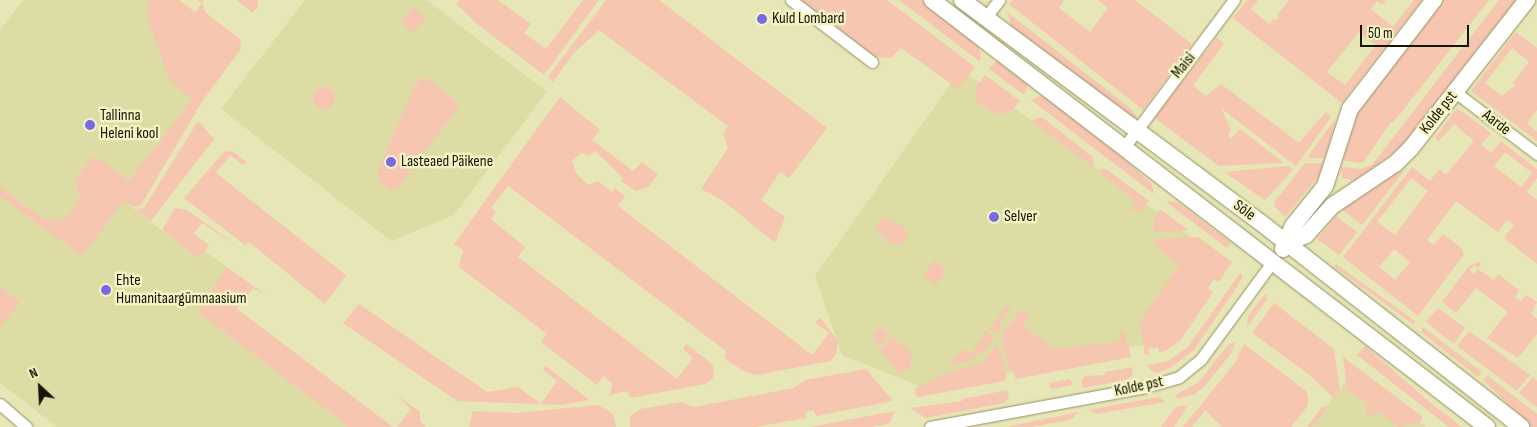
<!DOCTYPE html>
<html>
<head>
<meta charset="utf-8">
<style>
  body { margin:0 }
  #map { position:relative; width:1537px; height:427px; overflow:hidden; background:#e7e6b6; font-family:"Sofia Sans Condensed",sans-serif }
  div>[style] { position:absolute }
  .built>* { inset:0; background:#dedca5 }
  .green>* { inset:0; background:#f6c6b0 }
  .round { border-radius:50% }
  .roads { filter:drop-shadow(0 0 1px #949266) drop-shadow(0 0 1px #949266) }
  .street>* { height:11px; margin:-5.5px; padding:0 5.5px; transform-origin:5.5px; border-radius:5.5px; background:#fff }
  .secondary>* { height:16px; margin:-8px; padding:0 8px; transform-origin:8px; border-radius:8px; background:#fff }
  .dots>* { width:14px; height:14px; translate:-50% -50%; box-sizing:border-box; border:2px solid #f4f3c3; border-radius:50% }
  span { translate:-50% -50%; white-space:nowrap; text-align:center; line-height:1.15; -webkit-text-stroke:5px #f4f3c3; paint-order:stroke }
  .poi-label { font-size:16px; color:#161505 }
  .left { translate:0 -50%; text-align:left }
  .street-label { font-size:16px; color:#161505 }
  .north { position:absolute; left:15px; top:362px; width:50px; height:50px; -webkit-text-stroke:4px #f4f3c3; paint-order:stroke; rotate:335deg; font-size:14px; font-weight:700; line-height:20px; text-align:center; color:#161505 }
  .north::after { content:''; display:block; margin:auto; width:18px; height:22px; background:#161505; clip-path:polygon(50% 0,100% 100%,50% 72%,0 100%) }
  .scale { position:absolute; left:1360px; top:25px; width:109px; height:22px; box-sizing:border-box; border:2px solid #161505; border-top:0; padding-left:6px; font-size:15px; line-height:18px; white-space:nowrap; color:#161505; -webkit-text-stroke:4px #f4f3c3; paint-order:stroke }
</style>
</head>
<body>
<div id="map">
  <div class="built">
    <div style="clip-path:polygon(23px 0,163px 0,234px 53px,124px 201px,199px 259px,205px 251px,227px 267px,198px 312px,349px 427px,57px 427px,0 383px,0 30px)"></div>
    <div style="clip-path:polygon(305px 0,427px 0,547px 92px,454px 215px,391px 241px,221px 109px)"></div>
    <div style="clip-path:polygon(961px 69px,1203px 246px,1148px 344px,927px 389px,842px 355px,815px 276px)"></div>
    <div style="clip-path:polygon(1353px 372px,1426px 427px,1310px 427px)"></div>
  </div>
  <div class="green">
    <div style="clip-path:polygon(147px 0,179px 0,195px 12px,202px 3px,198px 0,202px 0,205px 12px,240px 39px,241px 49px,203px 100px,141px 205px,133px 207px,124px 201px,82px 256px,0 196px,0 187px,43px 219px,52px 221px,64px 218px,73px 210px,80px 199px,75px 179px,93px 157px,100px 159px,129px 181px,192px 99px,170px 81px,148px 21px)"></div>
    <div style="clip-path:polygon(236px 0,258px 0,258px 6px,253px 13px)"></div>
    <div style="clip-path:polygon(459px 0,498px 0,531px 24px,524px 33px,546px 49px,583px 0,599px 0,544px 75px,477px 24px,456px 4px)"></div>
    <div style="clip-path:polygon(606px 0,659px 0,827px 128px,789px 178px,780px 172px,761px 200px,785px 217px,775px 243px,722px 200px,701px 189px,728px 148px,723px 134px,728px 126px,599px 30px,573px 54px,553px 82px,548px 77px)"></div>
    <div style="clip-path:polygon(801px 0,887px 0,975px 67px,958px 89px,901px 48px,891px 58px,875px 57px)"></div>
    <div style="clip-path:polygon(899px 0,922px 0,974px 39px,979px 47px,981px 59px,979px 61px)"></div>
    <div style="clip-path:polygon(1013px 0,1064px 0,1059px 8px,1090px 32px,1108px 8px,1098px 0,1135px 0,1192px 44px,1143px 110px,1009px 4px)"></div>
    <div style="clip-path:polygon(evenodd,1247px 0,1258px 0,1251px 9px,1269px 24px,1274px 19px,1276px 20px,1279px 17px,1277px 15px,1289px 0,1386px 0,1382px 5px,1377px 1px,1371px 9px,1393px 27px,1414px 0,1422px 0,1342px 103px,1233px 18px,1247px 0,1359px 32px,1376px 45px,1345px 85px,1327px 72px,1359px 32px)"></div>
    <div style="clip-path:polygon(1444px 0,1489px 0,1393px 123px,1391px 122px,1364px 161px,1360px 163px,1343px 160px,1355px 114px)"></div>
    <div style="clip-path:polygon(1499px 0,1516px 0,1403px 146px,1355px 181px,1342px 178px,1341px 167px,1359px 169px,1372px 165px)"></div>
    <div style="clip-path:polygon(414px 7px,426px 19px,413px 33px,400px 22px)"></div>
    <div style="clip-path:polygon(1007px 12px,1130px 108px,1137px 116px,1135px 119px,1012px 28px)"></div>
    <div style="clip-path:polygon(evenodd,1516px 32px,1537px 48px,1537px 110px,1527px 123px,1537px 132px,1537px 141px,1471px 91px,1516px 32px,1512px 48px,1529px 62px,1513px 83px,1516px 85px,1502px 96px,1485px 83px,1512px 48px)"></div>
    <div style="clip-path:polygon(1217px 38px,1224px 43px,1193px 86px,1206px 96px,1221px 84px,1299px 143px,1326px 112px,1331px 117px,1296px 166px,1221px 108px,1231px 130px,1228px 136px,1231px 139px,1240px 129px,1284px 163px,1219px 166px,1153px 117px)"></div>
    <div style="clip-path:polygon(998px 59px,1029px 82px,1024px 95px,989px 69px)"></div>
    <div style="clip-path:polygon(985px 75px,1020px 101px,1009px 113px,994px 114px,976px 102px,976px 87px)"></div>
    <div style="clip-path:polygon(422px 78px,427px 78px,460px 105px,397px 189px,390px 190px,380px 182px,377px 172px,415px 86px)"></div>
    <div class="round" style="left:313px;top:87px;width:22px;height:22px"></div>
    <div style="clip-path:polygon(1043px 95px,1109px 145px,1152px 184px,1154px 194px,1031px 100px)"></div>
    <div style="clip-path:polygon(560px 97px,600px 130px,592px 140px,633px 171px,642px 162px,658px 174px,648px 187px,636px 191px,621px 181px,623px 178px,595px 151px,588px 156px,582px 153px,572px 161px,576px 173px,588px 185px,598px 181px,612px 192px,615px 188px,625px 196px,618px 206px,812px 355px,829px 333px,816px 323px,820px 317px,838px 341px,836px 354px,831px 361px,757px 375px,745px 372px,724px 358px,726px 351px,508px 186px,491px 208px,496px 212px,491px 219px,525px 247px,518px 257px,677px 379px,693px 358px,683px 349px,686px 344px,710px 362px,714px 368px,713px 378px,705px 384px,630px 398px,628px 391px,609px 395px,613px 384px,603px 376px,597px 385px,541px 342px,547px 334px,459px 267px,463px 250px,454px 244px)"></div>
    <div style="clip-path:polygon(evenodd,1457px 108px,1491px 133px,1481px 145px,1491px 153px,1501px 141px,1537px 169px,1537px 178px,1527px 192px,1537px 200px,1537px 264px,1504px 238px,1514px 225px,1507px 220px,1498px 232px,1456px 201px,1427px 240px,1434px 245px,1443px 234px,1461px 248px,1464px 254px,1418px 316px,1343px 257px,1412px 167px,1430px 181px,1439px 169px,1446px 175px,1474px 141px,1454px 124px,1439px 141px,1435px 138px,1457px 108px,1505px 152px,1532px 173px,1521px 187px,1494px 166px,1505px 152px,1457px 108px,1411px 178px,1428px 191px,1395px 235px,1377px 222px,1411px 178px,1457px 108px,1394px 249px,1410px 262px,1395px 280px,1379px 267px,1394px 249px)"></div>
    <div style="clip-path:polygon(1037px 118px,1043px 118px,1093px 157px,1094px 168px,1032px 121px)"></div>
    <div style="clip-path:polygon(1336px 118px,1326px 158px,1309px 158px,1308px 156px)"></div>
    <div style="clip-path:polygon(198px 121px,214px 139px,151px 221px,135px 209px,144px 208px)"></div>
    <div style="clip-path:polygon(232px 151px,246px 161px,243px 165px,230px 155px,216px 173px,346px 275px,325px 304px,249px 242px,245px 245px,184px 198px,224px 152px)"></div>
    <div style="clip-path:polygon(1305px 163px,1326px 163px,1320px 175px,1285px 217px,1274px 206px,1276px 200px)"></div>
    <div style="clip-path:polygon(1289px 166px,1293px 170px,1265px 200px,1224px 172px)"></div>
    <div style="clip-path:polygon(1101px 169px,1106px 169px,1149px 201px,1142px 211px,1131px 210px,1135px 201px,1099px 172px)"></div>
    <div style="clip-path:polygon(1400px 171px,1403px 172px,1362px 225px,1341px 209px)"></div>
    <div style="clip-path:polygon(1170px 201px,1179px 203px,1231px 243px,1227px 248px,1166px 202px)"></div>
    <div style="clip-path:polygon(175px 208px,187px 210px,242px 249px,202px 223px,194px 234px,209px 245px,199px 259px,162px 230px)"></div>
    <div style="clip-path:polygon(1160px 209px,1187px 229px,1185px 231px,1153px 232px,1155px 217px)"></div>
    <div style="clip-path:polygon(1336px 216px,1357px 232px,1339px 255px,1317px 239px)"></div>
    <div style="clip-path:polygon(883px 218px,902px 225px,908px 234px,901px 245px,891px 244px,875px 229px)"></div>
    <div style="clip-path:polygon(1198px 237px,1232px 262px,1219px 282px,1214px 279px,1208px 288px,1213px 292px,1180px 341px,1165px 351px,1159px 352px,1158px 347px,1148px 349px,1149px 354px,1145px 355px,1140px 322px,1179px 265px,1158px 248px,1153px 239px)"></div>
    <div style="clip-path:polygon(934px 260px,947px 271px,936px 285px,923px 275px)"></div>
    <div style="clip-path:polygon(1481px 262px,1479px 268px,1474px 265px,1470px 270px,1474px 274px,1478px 269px,1494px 280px,1498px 274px,1519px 290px,1515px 297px,1521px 301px,1526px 295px,1537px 302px,1531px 314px,1537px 319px,1537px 334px,1518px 358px,1487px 338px,1508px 312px,1476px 288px,1456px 313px,1442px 302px,1468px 267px,1475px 263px)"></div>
    <div style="clip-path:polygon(1336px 264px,1415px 321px,1413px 324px,1334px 267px)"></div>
    <div style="clip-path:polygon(227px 267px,267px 296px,253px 288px,237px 309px,393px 427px,349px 427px,198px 312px)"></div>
    <div style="clip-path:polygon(1240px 273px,1243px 276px,1237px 287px,1194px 350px,1170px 368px,1157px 373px,1150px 370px,1147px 365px,1168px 361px,1188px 347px)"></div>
    <div style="clip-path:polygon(0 286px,20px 302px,0 328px)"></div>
    <div style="clip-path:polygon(1266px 293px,1267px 300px,1247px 327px,1248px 316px)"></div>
    <div style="clip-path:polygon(1274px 303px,1334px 349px,1340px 391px,1334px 398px,1311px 376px,1252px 333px)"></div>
    <div style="clip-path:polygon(359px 304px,487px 392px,518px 387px,541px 404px,557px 381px,543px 370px,546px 366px,589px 400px,562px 405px,457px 401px,343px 323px)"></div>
    <div style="clip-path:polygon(1007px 305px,1011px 308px,999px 323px,1002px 326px,995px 334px,989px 330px)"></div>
    <div style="clip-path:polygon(1438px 308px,1465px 328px,1454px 344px,1426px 322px)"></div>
    <div style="clip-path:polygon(1021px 310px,1030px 316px,1023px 326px,1053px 349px,1119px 342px,1119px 334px,1124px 331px,1131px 357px,1016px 379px,1006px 359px,1002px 334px)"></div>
    <div style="clip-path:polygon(880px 327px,889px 335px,878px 348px,873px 334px)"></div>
    <div style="clip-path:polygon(980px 327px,994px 337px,984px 351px,967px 362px,949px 364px,963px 349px,971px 353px,985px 335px)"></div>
    <div style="clip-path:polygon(1423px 327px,1482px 372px,1478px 377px,1421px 332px)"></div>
    <div style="clip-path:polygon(1469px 331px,1530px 375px,1517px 391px,1457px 346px)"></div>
    <div style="clip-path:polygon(891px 337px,912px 353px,910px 368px,900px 374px,880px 351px)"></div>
    <div style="clip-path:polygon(1236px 342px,1230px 355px,1204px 387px,1193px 395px,1175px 399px,1177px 394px,1198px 383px,1228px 345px)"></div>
    <div style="clip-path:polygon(998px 344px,1007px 377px,1004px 381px,918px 397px,915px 394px,916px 388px,941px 376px,981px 363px)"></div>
    <div style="clip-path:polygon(1244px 344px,1306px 391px,1309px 400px,1306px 408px,1291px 427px,1222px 427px,1205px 410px,1192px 427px,1183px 427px,1234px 364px)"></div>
    <div style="clip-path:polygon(1365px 346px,1432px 404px,1462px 427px,1449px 427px,1357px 355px)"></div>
    <div style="clip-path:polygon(1343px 357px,1423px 417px,1420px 422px,1399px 427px,1378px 411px,1371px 417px,1365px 413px,1368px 404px,1347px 390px)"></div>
    <div style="clip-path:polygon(1133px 367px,1132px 376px,1126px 380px,1083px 388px,1081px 381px,1085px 376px,1105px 375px,1105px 372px)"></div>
    <div style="clip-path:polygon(866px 369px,893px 401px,816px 416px,814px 410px,805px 412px,806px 418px,755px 427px,630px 427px,630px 416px,640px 409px,681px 402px,694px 407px,794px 388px,805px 380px)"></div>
    <div style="clip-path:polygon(1488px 376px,1537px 414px,1537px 427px,1532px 427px,1483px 380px)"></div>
    <div style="clip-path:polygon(1533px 377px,1537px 381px,1537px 407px,1519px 393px)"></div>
    <div style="clip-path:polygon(1070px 379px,1073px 385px,1051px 389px,1049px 383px)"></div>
    <div style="clip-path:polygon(1007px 390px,1009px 398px,1004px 403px,926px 418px,910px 408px,962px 401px,962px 399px)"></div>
    <div style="clip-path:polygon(395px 394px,420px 412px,420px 421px,426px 427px,397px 427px,411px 409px)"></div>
    <div style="clip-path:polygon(1159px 397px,1165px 402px,1096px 414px,1088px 410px)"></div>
    <div style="clip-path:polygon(598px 405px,613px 414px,616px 427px,469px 427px,473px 411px,517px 413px)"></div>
    <div style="clip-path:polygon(1188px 405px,1174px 427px,1161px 427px,1176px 407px)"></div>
    <div style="clip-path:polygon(1323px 406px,1327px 409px,1312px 427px,1307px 427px)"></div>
    <div style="clip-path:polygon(895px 411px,890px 423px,872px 427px,810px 427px)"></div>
    <div style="clip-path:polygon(1078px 412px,1073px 419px,1032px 427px,1007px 427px)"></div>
  </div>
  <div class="roads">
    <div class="street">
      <div style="left:791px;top:0;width:102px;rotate:37.4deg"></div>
      <div style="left:985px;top:18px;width:23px;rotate:-52deg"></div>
      <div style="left:1455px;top:92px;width:103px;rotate:37.1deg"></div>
      <div style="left:1125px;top:146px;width:182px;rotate:-53.3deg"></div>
      <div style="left:0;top:404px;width:35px;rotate:41deg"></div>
      <div style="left:930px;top:427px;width:219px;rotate:-10.5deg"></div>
      <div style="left:1145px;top:387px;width:35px;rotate:-16deg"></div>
      <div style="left:1179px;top:377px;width:28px;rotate:-39deg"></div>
      <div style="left:1201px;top:359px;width:122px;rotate:-53.7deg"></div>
    </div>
    <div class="secondary">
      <div style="left:932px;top:0;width:700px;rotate:37.57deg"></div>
      <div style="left:962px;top:0;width:372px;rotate:36.7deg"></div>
      <div style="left:1260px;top:222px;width:332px;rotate:38.1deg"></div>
      <div style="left:1287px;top:243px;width:21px;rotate:-23deg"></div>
      <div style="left:1306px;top:235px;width:39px;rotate:-48deg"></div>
      <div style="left:1332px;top:206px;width:77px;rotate:-33.9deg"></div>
      <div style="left:1396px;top:163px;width:21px;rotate:-45deg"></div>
      <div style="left:1411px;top:148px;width:188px;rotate:-51.9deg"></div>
      <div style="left:1283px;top:249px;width:25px;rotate:-67deg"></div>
      <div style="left:1293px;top:226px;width:51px;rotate:-51.3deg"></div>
      <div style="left:1325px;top:186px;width:81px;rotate:-72deg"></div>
      <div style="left:1350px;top:109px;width:138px;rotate:-52.4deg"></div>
    </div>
  </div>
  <div class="dots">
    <div style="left:762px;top:19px;background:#7a69e4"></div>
    <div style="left:90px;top:125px;background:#7a69e4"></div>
    <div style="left:391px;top:162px;background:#7a69e4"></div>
    <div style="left:994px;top:217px;background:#7a69e4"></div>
    <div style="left:106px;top:290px;background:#7a69e4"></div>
  </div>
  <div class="poi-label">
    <span class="left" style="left:772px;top:19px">Kuld Lombard</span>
    <span class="left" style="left:100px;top:125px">Tallinna<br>Heleni kool</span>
    <span class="left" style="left:401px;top:162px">Lasteaed Päikene</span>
    <span class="left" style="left:1004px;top:217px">Selver</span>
    <span class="left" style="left:116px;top:290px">Ehte<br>Humanitaargümnaasium</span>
  </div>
  <div class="street-label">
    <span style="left:1184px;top:66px;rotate:-51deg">Maisi</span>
    <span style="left:1439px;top:113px;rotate:-52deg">Kolde pst</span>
    <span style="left:1496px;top:123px;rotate:37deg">Aarde</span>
    <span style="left:1244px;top:211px;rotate:36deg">Sõle</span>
    <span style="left:1139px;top:387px;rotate:-12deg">Kolde pst</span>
  </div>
  <div class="north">N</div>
  <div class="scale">50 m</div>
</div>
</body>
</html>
